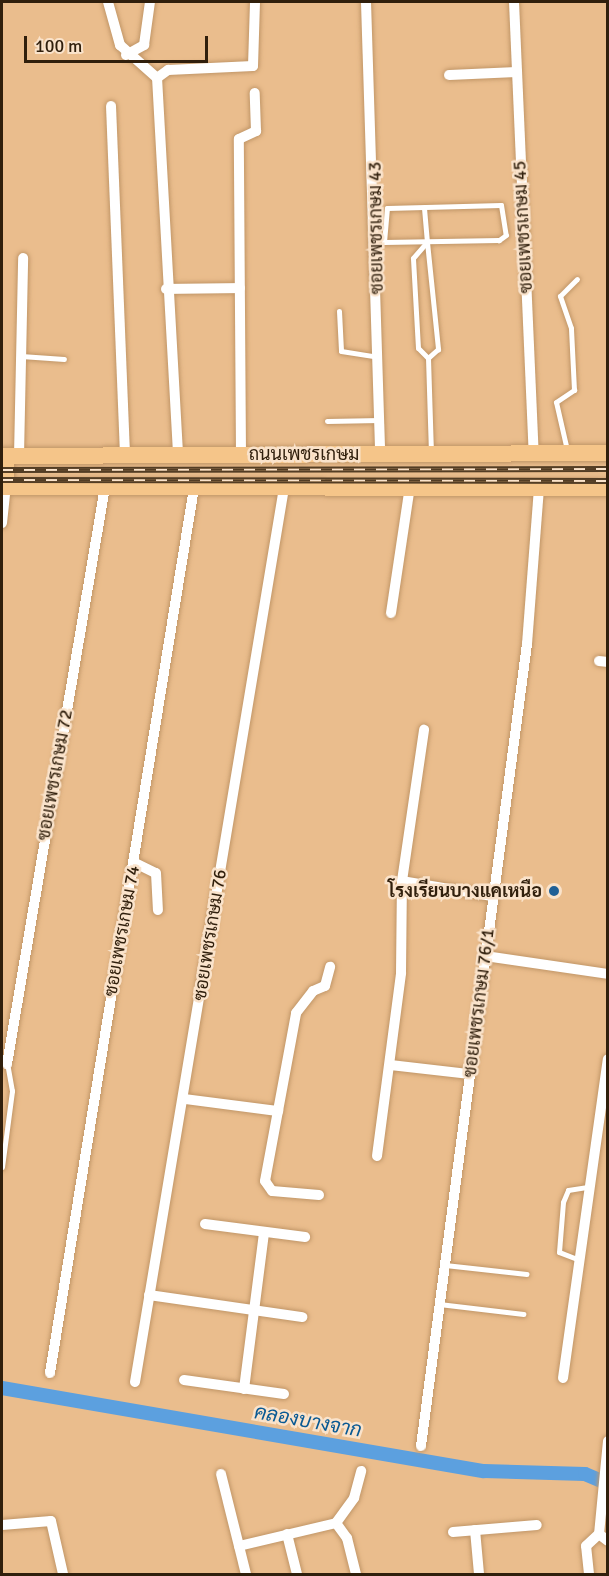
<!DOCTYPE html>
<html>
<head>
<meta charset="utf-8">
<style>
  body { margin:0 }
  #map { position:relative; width:609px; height:1576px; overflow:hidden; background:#eabd8d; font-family:Signika,Sarabun,sans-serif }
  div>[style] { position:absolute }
  .canal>* { height:14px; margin:-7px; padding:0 7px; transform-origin:7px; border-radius:7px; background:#5ca0df }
  .roads { filter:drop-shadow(0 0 2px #c19667) drop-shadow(0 0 2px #c19667) }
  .service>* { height:5px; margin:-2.5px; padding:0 2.5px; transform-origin:2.5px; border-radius:2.5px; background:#fff }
  .minor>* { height:10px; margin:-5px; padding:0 5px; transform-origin:5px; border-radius:5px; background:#fff }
  .primary>* { height:16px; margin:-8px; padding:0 8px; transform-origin:8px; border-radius:8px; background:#f5c589 }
  .rail>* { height:6px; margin-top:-3px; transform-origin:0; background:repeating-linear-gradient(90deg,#fae3cb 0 11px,#533d24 0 22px); box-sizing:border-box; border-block:2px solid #533d24 }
  .dots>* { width:16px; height:16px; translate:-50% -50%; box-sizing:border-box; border:3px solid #fae3cb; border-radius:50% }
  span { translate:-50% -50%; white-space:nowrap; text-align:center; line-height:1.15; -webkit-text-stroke:5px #fae3cb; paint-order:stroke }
  .street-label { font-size:18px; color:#301f0c }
  .poi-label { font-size:18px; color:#301f0c; font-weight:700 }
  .right { translate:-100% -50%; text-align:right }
  .water-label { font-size:20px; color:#095993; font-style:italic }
  .frame { position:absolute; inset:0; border:3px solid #301f0c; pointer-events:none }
  .scale { position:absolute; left:24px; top:36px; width:184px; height:27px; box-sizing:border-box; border:3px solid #301f0c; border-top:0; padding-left:8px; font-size:18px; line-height:21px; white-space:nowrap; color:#301f0c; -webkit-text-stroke:4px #fae3cb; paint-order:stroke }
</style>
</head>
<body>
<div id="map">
  <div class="canal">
    <div style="left:2px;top:1388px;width:489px;rotate:9.8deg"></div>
    <div style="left:484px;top:1471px;width:101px;rotate:1.7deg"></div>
    <div style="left:585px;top:1474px;width:25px;rotate:23deg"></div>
  </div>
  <div class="roads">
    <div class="service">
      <div style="left:501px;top:205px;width:30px;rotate:81deg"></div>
      <div style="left:506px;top:235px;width:9px;rotate:144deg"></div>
      <div style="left:499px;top:240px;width:115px;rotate:179deg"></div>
      <div style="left:384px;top:242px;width:34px;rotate:-85deg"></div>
      <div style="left:387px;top:208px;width:114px;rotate:-1.5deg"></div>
      <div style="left:424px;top:208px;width:34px;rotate:85deg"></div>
      <div style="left:427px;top:242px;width:108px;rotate:84.1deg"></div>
      <div style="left:438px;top:349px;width:13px;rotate:138deg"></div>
      <div style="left:428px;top:358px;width:14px;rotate:-135deg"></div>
      <div style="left:418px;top:348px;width:90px;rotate:-93.2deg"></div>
      <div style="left:413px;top:258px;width:21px;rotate:-49deg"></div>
      <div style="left:339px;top:311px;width:40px;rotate:87.1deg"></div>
      <div style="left:341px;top:351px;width:36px;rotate:9deg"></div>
      <div style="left:21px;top:356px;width:43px;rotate:4deg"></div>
      <div style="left:428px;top:358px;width:95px;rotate:88.2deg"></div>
      <div style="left:327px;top:421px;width:53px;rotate:-1.1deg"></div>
      <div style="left:567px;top:450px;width:49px;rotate:-102.9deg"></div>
      <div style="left:556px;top:402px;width:22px;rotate:-34deg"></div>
      <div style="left:574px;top:390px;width:62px;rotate:-92.8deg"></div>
      <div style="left:571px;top:328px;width:34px;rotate:-109deg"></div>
      <div style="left:560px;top:296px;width:24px;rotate:-45deg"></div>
      <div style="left:2px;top:1167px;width:77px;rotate:-82.5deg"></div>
      <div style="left:12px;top:1091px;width:27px;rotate:-100deg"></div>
      <div style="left:577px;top:1259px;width:19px;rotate:-159deg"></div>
      <div style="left:559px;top:1252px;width:50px;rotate:-85.4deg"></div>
      <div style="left:563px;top:1202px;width:13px;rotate:-67deg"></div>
      <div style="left:568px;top:1190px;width:20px;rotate:-9deg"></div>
      <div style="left:445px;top:1265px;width:82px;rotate:6.3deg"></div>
      <div style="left:439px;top:1304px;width:85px;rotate:6.8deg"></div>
    </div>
    <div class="minor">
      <div style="left:108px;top:2px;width:45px;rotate:74.4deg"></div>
      <div style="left:120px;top:45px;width:50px;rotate:41.7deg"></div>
      <div style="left:366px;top:2px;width:452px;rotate:88.2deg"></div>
      <div style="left:514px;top:2px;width:450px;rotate:87.5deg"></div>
      <div style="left:126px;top:55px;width:21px;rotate:-29deg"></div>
      <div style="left:144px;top:45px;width:43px;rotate:-82.1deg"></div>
      <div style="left:449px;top:75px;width:68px;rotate:-2.5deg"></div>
      <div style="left:111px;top:106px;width:347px;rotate:87.7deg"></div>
      <div style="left:166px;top:289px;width:74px;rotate:-0.8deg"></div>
      <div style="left:178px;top:453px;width:376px;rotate:-93.2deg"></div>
      <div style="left:157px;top:78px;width:14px;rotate:-36deg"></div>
      <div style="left:168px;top:70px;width:85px;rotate:-2.7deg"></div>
      <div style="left:253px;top:66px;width:64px;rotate:-88.2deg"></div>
      <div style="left:241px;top:454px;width:315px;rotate:-90.4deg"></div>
      <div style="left:239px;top:139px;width:19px;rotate:-25deg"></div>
      <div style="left:256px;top:131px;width:38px;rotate:-92deg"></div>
      <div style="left:19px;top:456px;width:198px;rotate:-88.8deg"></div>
      <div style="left:2px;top:523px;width:36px;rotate:-84deg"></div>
      <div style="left:391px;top:613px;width:128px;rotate:-81.5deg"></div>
      <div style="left:599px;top:661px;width:9px;rotate:6deg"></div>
      <div style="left:133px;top:862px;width:25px;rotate:26deg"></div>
      <div style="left:156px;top:873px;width:37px;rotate:87deg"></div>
      <div style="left:402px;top:881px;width:91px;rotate:9.5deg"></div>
      <div style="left:485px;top:956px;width:124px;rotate:8.3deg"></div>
      <div style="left:7px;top:1064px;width:585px;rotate:-80.36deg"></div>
      <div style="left:391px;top:1065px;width:79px;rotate:6.6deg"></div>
      <div style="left:185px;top:1099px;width:94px;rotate:7.4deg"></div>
      <div style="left:377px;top:1156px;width:185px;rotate:-82.5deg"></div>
      <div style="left:401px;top:973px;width:92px;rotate:-89.4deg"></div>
      <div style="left:402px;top:881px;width:153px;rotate:-81.7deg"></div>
      <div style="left:319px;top:1195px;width:47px;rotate:-175.1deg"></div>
      <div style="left:272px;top:1191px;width:12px;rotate:-125deg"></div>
      <div style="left:265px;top:1181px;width:171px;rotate:-79.5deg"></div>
      <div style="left:296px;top:1013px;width:28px;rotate:-52deg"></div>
      <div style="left:313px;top:991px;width:13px;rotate:-23deg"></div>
      <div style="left:325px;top:986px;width:20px;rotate:-75deg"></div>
      <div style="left:205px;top:1224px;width:101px;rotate:7.4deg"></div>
      <div style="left:149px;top:1295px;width:155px;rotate:8.2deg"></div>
      <div style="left:50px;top:1373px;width:897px;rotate:-80.76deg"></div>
      <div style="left:563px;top:1378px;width:322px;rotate:-82deg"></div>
      <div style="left:184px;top:1380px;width:101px;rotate:8deg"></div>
      <div style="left:135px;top:1382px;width:906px;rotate:-80.54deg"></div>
      <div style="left:244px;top:1389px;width:157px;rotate:-82.7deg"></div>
      <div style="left:608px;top:1441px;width:93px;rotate:95.5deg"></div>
      <div style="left:599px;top:1534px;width:11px;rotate:38deg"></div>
      <div style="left:421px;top:1446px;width:809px;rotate:-82.47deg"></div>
      <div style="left:527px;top:644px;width:156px;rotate:-85.6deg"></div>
      <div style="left:221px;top:1474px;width:103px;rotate:76deg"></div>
      <div style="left:336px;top:1523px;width:31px;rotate:-54deg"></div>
      <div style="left:354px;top:1498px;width:28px;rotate:-75deg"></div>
      <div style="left:2px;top:1525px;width:49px;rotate:-4.7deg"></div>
      <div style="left:51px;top:1521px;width:54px;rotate:77.2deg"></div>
      <div style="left:475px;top:1530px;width:44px;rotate:84.8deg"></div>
      <div style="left:453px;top:1532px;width:84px;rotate:-4.8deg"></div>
      <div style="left:287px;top:1534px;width:41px;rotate:76deg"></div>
      <div style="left:239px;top:1546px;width:100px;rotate:-13.3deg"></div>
      <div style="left:336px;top:1523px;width:19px;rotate:54deg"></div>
      <div style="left:347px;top:1538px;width:37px;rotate:76deg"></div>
      <div style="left:589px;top:1574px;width:28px;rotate:-96deg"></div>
      <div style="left:586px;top:1546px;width:18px;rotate:-43deg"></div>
    </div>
    <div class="primary">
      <div style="left:2px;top:456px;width:606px;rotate:-0.28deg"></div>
      <div style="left:6px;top:456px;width:31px;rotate:90deg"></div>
      <div style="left:2px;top:487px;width:606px;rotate:0.09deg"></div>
    </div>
  </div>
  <div class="rail">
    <div style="left:2px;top:470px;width:606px;rotate:-0.09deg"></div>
    <div style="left:2px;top:480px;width:606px;rotate:0.09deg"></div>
  </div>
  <div class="dots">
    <div style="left:554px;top:891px;background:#206096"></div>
  </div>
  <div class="street-label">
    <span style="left:523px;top:227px;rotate:-93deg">ซอยเพชรเกษม 45</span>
    <span style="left:376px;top:228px;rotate:-91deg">ซอยเพชรเกษม 43</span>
    <span style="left:304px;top:454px">ถนนเพชรเกษม</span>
    <span style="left:55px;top:775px;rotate:-80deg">ซอยเพชรเกษม 72</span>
    <span style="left:122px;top:931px;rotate:-80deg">ซอยเพชรเกษม 74</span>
    <span style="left:210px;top:935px;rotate:-81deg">ซอยเพชรเกษม 76</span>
    <span style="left:479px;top:1003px;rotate:-83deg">ซอยเพชรเกษม 76/1</span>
  </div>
  <div class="poi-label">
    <span class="right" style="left:542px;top:891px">โรงเรียนบางแคเหนือ</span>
  </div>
  <div class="water-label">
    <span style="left:308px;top:1421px;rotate:10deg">คลองบางจาก</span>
  </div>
  <div class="frame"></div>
  <div class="scale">100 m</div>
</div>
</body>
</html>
